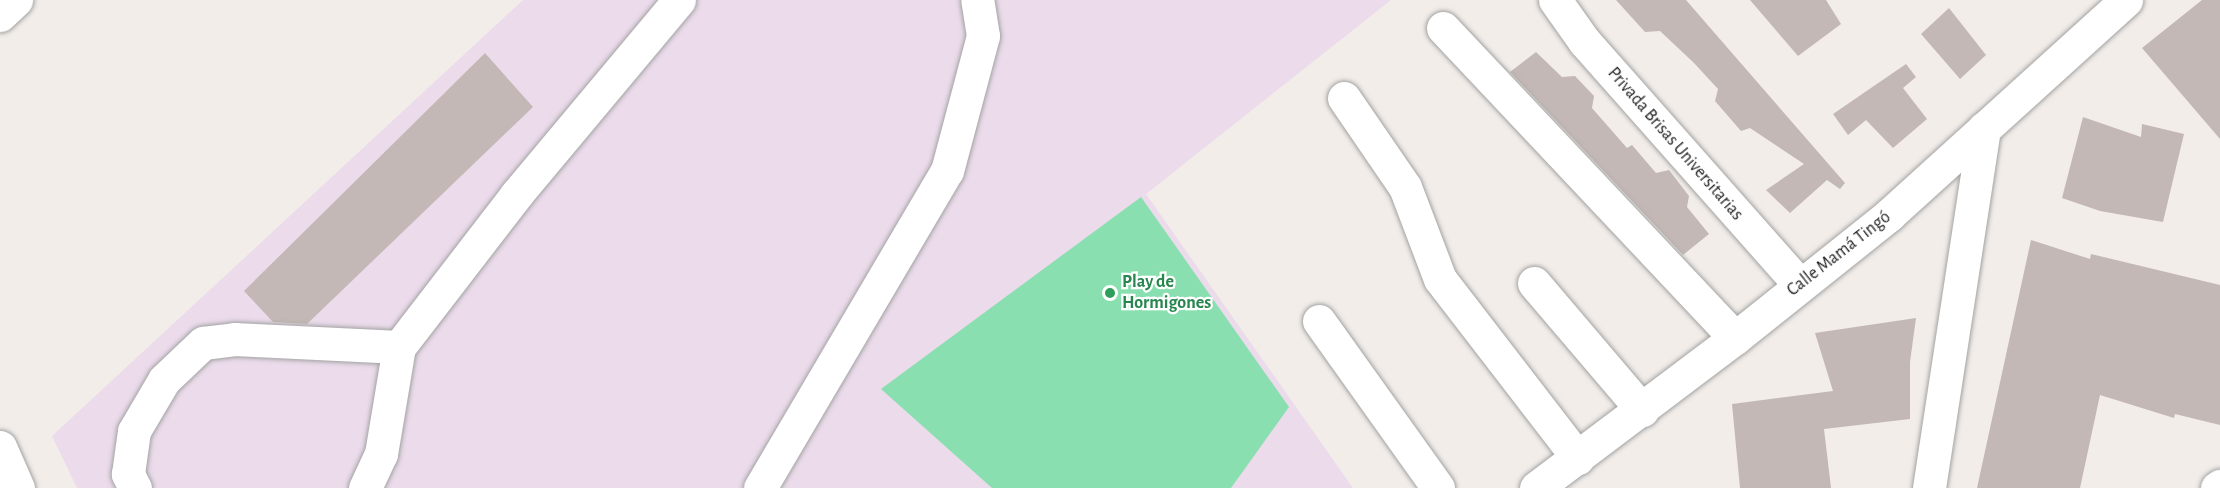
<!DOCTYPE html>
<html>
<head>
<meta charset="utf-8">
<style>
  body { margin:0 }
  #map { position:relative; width:2220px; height:488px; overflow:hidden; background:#f2ede9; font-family:"Alegreya Sans",sans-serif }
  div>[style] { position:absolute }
  .industrial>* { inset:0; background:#ebdbeb }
  .pitch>* { inset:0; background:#89dfaf }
  .building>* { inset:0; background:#c3b8b5 }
  .roads { filter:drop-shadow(0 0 2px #a3a3a3) drop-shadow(0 0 2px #a3a3a3) }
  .minor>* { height:33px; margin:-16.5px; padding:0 16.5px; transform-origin:16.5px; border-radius:16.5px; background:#fff }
  .dots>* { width:16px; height:16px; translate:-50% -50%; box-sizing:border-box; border:3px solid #fff; border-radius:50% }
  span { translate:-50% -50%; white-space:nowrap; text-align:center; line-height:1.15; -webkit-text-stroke:4.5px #fff; paint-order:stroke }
  .street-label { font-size:18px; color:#222 }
  .leisure-label { font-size:18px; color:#27864d; font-weight:700 }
  .left { translate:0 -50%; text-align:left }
</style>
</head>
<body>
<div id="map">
  <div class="industrial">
    <div style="clip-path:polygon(523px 0,1391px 0,1146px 194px,1353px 488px,77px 488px,52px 436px)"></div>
  </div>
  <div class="pitch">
    <div style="clip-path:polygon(1141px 197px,1289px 407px,1231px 488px,992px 488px,881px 389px)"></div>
  </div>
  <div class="building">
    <div style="clip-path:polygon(1616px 0,1686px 0,1845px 183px,1840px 189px,1827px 180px,1790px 213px,1766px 190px,1804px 164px,1750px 128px,1741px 131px,1715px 101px,1718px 89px,1694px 63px,1660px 31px,1645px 32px)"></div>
    <div style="clip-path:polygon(1750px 0,1826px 0,1841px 24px,1798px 56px)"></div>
    <div style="clip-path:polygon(2202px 0,2220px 0,2220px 139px,2142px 48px)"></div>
    <div style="clip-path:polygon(1949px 8px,1986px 55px,1960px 79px,1921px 34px)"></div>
    <div style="clip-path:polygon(1536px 52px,1562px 77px,1575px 76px,1594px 96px,1592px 108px,1627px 148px,1632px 145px,1656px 173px,1669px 170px,1689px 196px,1687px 207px,1709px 234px,1683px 255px,1510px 72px)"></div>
    <div style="clip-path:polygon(485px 53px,533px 107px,307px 324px,273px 322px,244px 291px)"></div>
    <div style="clip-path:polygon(1906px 64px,1916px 77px,1903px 88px,1927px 119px,1893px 148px,1866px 120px,1848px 135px,1833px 114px)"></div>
    <div style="clip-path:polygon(2083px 117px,2141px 137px,2142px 124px,2184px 134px,2163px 222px,2100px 211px,2062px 198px)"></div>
    <div style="clip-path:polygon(2031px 240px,2090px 259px,2091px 254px,2220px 285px,2220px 425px,2175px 414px,2174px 418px,2100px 395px,2080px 488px,1977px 488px)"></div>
    <div style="clip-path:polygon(1916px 318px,1910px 362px,1910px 419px,1824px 429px,1831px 488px,1740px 488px,1732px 404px,1833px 391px,1815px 333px)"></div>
  </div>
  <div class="roads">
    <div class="minor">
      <div style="left:1555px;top:0;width:50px;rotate:54.7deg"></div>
      <div style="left:1584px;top:41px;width:326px;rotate:48.5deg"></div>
      <div style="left:0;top:15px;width:22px;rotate:-43deg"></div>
      <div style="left:1443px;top:28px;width:426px;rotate:46.7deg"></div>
      <div style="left:1344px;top:98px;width:108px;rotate:55.6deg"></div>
      <div style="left:1405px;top:187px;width:98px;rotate:69.2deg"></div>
      <div style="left:1440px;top:279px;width:226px;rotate:52.4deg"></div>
      <div style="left:1534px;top:283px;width:167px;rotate:49.6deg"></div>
      <div style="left:1319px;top:321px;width:205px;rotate:54.5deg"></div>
      <div style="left:0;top:447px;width:45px;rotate:66.3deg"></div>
      <div style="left:135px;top:488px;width:16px;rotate:-117deg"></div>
      <div style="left:128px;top:474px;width:43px;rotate:-82.1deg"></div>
      <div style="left:134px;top:431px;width:59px;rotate:-59.5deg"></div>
      <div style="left:164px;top:380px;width:54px;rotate:-43.5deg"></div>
      <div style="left:203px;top:343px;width:32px;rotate:-7deg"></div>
      <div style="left:235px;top:339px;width:164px;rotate:2.8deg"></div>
      <div style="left:365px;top:488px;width:38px;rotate:-65deg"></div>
      <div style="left:381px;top:454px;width:109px;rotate:-80.5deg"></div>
      <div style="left:399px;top:347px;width:192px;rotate:-52.4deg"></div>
      <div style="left:516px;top:195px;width:254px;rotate:-50.1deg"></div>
      <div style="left:760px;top:488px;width:368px;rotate:-59.5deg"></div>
      <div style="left:947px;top:171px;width:140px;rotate:-75.1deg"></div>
      <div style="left:983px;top:36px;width:36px;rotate:-99deg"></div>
      <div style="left:1536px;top:488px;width:249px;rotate:-37deg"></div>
      <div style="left:1735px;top:338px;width:197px;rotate:-38.6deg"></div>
      <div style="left:1889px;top:215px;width:320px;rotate:-42.2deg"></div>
      <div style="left:1929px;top:488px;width:364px;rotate:-81.3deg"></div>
      <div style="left:2217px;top:488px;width:4px;rotate:-34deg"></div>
    </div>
  </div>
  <div class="dots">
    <div style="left:1110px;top:293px;background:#2e9e5b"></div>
  </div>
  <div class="street-label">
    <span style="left:1675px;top:144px;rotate:49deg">Privada Brisas Universitarias</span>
    <span style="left:1839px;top:254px;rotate:-38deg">Calle Mamá Tingó</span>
  </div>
  <div class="leisure-label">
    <span class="left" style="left:1122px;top:293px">Play de<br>Hormigones</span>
  </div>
</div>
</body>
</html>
